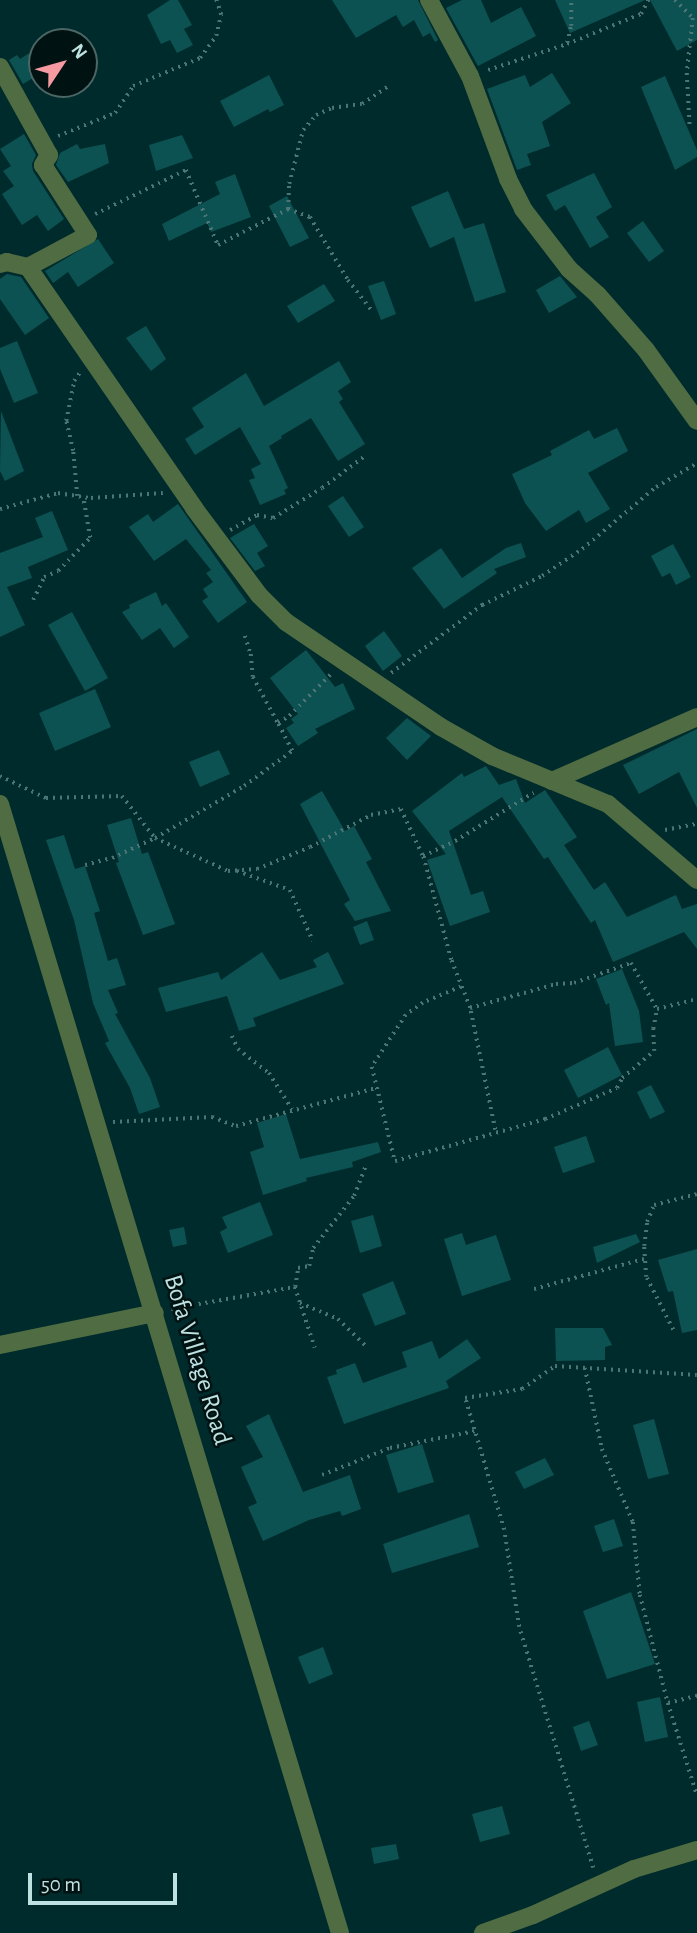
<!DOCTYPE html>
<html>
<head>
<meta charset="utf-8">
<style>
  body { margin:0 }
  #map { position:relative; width:697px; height:1933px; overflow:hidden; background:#002b2c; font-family:"Alegreya Sans",sans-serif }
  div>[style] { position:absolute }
  .building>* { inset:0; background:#0d5252 }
  .path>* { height:3.5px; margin-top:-1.75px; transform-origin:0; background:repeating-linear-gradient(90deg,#4e7576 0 2px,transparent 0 7px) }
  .minor>* { height:18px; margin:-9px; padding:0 9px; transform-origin:9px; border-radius:9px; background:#506c42 }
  span { translate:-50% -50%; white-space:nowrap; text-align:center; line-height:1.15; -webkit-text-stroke:5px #001212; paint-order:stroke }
  .street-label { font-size:26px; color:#bee1e1 }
  .north { position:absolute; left:28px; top:28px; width:70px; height:70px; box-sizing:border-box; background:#001212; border:2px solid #4c6565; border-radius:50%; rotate:54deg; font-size:19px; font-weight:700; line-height:28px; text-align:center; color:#bee1e1 }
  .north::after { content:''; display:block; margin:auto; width:24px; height:32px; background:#f49aa0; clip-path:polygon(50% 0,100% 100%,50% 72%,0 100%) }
  .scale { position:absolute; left:28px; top:1873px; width:149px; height:32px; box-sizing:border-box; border:4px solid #bee1e1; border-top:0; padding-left:9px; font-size:21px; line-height:24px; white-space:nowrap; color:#bee1e1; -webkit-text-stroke:5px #001212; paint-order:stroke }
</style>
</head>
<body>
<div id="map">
  <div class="building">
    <div style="clip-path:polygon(170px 0,178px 0,192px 25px,184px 29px,193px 45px,177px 53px,170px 40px,161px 44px,147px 15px)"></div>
    <div style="clip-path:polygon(332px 0,418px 0,438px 40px,435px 42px,430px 33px,423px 37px,414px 20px,403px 27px,396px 15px,356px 38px)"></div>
    <div style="clip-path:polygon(462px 0,481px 0,491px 23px,521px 7px,536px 36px,478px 66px,446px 8px)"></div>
    <div style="clip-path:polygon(555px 0,645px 0,570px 33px)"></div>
    <div style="clip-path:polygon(650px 0,697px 0,697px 40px,677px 51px)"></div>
    <div style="clip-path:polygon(42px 45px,42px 65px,29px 73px,33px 78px,23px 84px,9px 60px,17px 55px,20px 59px)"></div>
    <div style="clip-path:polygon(552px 73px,571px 103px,542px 122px,550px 146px,527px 154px,531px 165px,517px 170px,487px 89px,525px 75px,530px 87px)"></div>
    <div style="clip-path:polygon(269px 75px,284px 105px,270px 112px,268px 109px,234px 127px,220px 101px)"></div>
    <div style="clip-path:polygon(665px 76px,697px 150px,697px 157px,675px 170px,641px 87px)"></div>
    <div style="clip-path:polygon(24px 134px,36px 155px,32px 164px,33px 171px,64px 219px,48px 231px,37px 215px,22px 225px,2px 194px,14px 186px,3px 171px,11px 166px,0 149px)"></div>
    <div style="clip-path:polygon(182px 135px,193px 158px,156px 171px,149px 145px)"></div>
    <div style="clip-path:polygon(77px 144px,80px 149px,105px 144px,109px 163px,68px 182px,56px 165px,60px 153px)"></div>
    <div style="clip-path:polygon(594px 173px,612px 207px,596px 217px,609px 237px,590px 248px,565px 205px,555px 211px,546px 195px)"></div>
    <div style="clip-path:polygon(235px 174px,251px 217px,211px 232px,207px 223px,169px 241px,162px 224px,220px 194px,215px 182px)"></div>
    <div style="clip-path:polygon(448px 191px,464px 229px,484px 223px,506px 292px,475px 302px,454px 237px,430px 248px,411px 207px)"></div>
    <div style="clip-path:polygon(287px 196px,309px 238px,290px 247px,269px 206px)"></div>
    <div style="clip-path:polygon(643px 221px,664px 251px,649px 262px,627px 233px)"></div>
    <div style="clip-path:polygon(98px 239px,114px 263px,78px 287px,68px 272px,53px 283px,45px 271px)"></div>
    <div style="clip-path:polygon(7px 274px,21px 277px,49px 318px,25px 335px,0 299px,0 279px)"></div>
    <div style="clip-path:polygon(560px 276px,577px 297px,549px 313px,536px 290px)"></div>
    <div style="clip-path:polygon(384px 281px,396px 314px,381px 320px,368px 286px)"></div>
    <div style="clip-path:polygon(324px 284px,335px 301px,298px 323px,287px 306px)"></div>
    <div style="clip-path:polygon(146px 326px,166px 359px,151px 371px,126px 338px)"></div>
    <div style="clip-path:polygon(17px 341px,38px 393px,14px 403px,0 369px,0 348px)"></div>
    <div style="clip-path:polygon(339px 361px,351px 382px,338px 391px,343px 399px,339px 402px,365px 444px,338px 461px,311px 418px,281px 436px,282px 438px,269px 446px,288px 488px,284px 490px,286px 494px,260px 505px,249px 480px,255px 478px,251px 469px,261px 464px,240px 427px,195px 455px,185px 439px,204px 427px,192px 408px,246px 373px,264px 406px)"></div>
    <div style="clip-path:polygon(1px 411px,24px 471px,5px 481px,0 471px)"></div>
    <div style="clip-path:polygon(617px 428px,628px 451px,588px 473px,610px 509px,586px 523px,579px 510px,546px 531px,525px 503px,512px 474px,552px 455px,550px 451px,589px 430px,594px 439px)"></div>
    <div style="clip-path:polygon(343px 496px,364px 527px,349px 537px,328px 506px)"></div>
    <div style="clip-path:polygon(178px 504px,247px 602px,218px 623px,202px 601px,208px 597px,203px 589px,213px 582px,206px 573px,211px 570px,186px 539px,154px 561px,129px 527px,148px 514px,153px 522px)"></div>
    <div style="clip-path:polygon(52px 511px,68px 550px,28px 567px,32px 578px,7px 587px,25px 625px,0 637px,0 553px,43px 537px,35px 518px)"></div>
    <div style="clip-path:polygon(254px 524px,268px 546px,257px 553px,265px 566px,255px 571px,230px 538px)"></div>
    <div style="clip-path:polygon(521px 543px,526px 557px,494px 569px,497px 573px,444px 609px,412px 568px,441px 548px,462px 578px,506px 548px)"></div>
    <div style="clip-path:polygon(673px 544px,691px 577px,676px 585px,670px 573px,662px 577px,651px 556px)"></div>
    <div style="clip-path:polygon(156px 592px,162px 606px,166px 603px,189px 637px,174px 648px,160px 628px,142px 640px,122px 612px,130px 608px,129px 605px)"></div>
    <div style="clip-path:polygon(72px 612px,108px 678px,85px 691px,48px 625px)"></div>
    <div style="clip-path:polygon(384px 631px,402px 656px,383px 671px,365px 646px)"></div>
    <div style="clip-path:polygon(306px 650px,335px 687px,343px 683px,355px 709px,315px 729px,318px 733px,298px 746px,286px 728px,294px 723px,291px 719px,298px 714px,270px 678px)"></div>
    <div style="clip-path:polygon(95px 689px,111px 727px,55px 751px,39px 713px)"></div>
    <div style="clip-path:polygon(407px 718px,431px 736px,407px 760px,386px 738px)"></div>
    <div style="clip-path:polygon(697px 729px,697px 808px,679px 772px,639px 794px,623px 765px)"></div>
    <div style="clip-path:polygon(219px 750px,230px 774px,200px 787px,189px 762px)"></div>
    <div style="clip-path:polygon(486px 766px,499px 785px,516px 779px,525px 803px,545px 790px,577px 837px,564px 845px,594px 890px,605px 882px,627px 917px,676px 895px,682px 909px,697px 904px,697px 949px,684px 932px,613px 962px,595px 920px,591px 923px,548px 857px,544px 859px,502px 797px,449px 831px,471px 895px,483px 891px,490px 912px,450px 926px,427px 860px,446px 854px,412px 811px,462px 773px,464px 777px)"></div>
    <div style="clip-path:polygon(322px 791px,345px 831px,354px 826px,372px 859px,366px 862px,391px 911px,355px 921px,344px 904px,350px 900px,300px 804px)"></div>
    <div style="clip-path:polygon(131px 818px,142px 854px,148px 852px,175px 924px,143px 935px,116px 863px,119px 862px,107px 825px)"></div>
    <div style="clip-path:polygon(64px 835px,75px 869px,85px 866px,100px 911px,94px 913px,108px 961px,117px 958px,126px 985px,108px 990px,118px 1013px,115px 1014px,150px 1078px,160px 1107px,139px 1114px,130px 1088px,105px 1043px,109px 1041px,93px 1003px,74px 920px,46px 840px)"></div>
    <div style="clip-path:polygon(367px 921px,374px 940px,360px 945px,353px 927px)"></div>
    <div style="clip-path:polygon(262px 952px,280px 980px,317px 967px,313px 960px,328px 952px,344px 984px,253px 1018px,256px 1026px,239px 1031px,227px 996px,166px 1012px,158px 988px,218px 972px,221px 980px)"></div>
    <div style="clip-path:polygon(622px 969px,639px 1011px,643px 1042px,615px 1046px,609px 1003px,606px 1005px,596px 979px)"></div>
    <div style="clip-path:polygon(608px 1047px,622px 1075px,578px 1098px,564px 1070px)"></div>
    <div style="clip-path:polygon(651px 1085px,665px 1112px,650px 1119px,637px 1092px)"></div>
    <div style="clip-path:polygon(286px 1114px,300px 1159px,378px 1142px,381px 1152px,352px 1162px,353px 1167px,306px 1178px,307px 1181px,263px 1195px,250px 1152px,264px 1147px,257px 1123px)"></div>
    <div style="clip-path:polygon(586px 1136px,595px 1162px,563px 1173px,554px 1147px)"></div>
    <div style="clip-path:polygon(260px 1202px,273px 1235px,228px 1253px,220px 1232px,227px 1228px,222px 1217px)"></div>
    <div style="clip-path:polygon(373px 1215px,382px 1246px,360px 1253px,351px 1221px)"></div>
    <div style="clip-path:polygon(184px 1227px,187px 1244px,173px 1247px,169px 1230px)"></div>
    <div style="clip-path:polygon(462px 1233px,466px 1245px,496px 1235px,511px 1280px,462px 1296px,444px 1239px)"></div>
    <div style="clip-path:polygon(636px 1234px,640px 1242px,597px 1263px,593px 1247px)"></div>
    <div style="clip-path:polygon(697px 1249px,697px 1330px,682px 1333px,673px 1291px,668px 1292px,658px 1260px)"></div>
    <div style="clip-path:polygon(393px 1281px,406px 1314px,375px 1326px,362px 1294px)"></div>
    <div style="clip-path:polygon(555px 1328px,603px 1328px,612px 1345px,605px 1347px,605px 1360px,556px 1361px)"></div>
    <div style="clip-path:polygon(467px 1339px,481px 1358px,446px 1381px,449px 1388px,344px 1424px,327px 1377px,337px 1374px,336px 1370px,355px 1363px,363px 1383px,407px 1367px,402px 1352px,432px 1341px,439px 1359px)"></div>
    <div style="clip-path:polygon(269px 1414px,303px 1492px,350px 1475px,361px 1509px,342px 1516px,340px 1511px,309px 1520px,263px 1541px,248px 1507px,257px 1503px,241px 1467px,263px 1457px,246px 1426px)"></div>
    <div style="clip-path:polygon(654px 1419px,669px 1474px,648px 1479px,633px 1425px)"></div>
    <div style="clip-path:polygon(422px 1444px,434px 1482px,398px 1493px,386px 1455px)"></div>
    <div style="clip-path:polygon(545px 1458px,554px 1475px,524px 1489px,515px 1472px)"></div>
    <div style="clip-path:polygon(469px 1514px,479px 1547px,392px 1573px,383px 1544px)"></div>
    <div style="clip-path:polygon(614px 1519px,623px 1546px,603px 1552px,594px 1526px)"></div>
    <div style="clip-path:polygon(631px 1592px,655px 1664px,607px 1679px,583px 1611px)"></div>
    <div style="clip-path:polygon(323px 1647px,333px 1674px,309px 1684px,298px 1657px)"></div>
    <div style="clip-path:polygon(660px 1697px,668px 1737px,645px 1742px,637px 1702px)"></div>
    <div style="clip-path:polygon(589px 1721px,598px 1745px,581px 1751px,573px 1727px)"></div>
    <div style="clip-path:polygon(502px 1806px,510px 1834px,480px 1842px,472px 1814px)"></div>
    <div style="clip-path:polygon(396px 1844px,399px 1859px,374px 1864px,371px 1848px)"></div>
  </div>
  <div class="path">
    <div style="left:675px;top:0;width:25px;rotate:45deg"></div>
    <div style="left:693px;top:18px;width:55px;rotate:96.2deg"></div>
    <div style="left:687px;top:73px;width:55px;rotate:86.9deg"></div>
    <div style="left:567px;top:43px;width:17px;rotate:-77deg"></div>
    <div style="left:571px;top:26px;width:26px;rotate:-90deg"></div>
    <div style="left:488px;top:70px;width:83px;rotate:-18.2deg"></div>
    <div style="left:567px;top:44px;width:80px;rotate:-22.1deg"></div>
    <div style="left:641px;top:14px;width:16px;rotate:-63deg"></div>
    <div style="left:58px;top:136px;width:61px;rotate:-22deg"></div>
    <div style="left:115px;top:113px;width:32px;rotate:-56deg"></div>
    <div style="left:133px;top:86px;width:73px;rotate:-22.7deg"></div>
    <div style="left:200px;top:58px;width:27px;rotate:-54deg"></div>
    <div style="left:216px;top:36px;width:22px;rotate:-77deg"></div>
    <div style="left:221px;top:15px;width:16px;rotate:-108deg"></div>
    <div style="left:288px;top:209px;width:25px;rotate:-88deg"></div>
    <div style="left:289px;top:184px;width:56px;rotate:-75.5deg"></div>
    <div style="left:303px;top:130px;width:20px;rotate:-49deg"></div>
    <div style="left:316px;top:115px;width:17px;rotate:-24deg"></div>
    <div style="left:332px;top:108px;width:30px;rotate:-8deg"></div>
    <div style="left:362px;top:104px;width:30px;rotate:-34deg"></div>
    <div style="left:95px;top:214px;width:101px;rotate:-25.8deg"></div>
    <div style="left:186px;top:170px;width:82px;rotate:66.9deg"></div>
    <div style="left:218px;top:245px;width:79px;rotate:-27.2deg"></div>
    <div style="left:288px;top:209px;width:23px;rotate:20deg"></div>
    <div style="left:310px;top:217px;width:74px;rotate:58.9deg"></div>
    <div style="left:348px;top:280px;width:39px;rotate:52deg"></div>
    <div style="left:77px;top:496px;width:45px;rotate:-95.1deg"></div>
    <div style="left:73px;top:451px;width:31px;rotate:-103deg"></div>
    <div style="left:66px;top:421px;width:41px;rotate:-78.7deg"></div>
    <div style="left:74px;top:381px;width:11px;rotate:-56deg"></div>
    <div style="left:0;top:509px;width:60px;rotate:-15.4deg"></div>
    <div style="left:58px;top:493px;width:33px;rotate:9deg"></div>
    <div style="left:91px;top:498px;width:72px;rotate:-4deg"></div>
    <div style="left:230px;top:530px;width:31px;rotate:-29deg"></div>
    <div style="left:257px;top:515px;width:16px;rotate:11deg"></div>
    <div style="left:273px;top:518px;width:57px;rotate:-31.5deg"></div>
    <div style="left:322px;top:488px;width:54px;rotate:-36.7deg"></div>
    <div style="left:33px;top:600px;width:25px;rotate:-64deg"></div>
    <div style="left:44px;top:577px;width:15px;rotate:-23deg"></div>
    <div style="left:58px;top:571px;width:46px;rotate:-45.9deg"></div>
    <div style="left:90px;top:538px;width:42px;rotate:-99.7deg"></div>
    <div style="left:245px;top:636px;width:19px;rotate:72deg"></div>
    <div style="left:251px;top:654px;width:23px;rotate:85deg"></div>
    <div style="left:253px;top:677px;width:52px;rotate:61.5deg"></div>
    <div style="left:391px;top:673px;width:114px;rotate:-36.8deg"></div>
    <div style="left:482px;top:605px;width:67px;rotate:-25.8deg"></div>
    <div style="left:542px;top:576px;width:48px;rotate:-34deg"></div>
    <div style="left:582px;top:549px;width:97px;rotate:-40deg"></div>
    <div style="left:656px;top:487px;width:48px;rotate:-30.3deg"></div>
    <div style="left:0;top:776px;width:51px;rotate:25.6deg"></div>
    <div style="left:46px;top:798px;width:76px;rotate:-1.5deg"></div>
    <div style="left:122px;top:796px;width:53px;rotate:51.8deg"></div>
    <div style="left:155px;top:838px;width:103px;rotate:-30.3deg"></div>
    <div style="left:244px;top:786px;width:59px;rotate:-36.1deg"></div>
    <div style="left:292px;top:751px;width:31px;rotate:-117deg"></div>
    <div style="left:278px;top:723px;width:13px;rotate:-32deg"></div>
    <div style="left:289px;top:716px;width:59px;rotate:-45deg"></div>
    <div style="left:665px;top:830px;width:33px;rotate:-11deg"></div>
    <div style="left:85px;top:865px;width:28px;rotate:-15deg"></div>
    <div style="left:112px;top:858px;width:47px;rotate:-24.9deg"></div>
    <div style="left:155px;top:838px;width:80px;rotate:24.3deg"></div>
    <div style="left:228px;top:871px;width:29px;rotate:-4deg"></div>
    <div style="left:257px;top:869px;width:57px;rotate:-22.5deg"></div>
    <div style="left:310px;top:847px;width:69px;rotate:-27.7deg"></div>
    <div style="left:371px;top:815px;width:31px;rotate:-11deg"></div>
    <div style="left:401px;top:809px;width:52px;rotate:64.9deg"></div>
    <div style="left:237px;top:871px;width:56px;rotate:19.7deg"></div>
    <div style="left:290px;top:890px;width:56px;rotate:65.7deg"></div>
    <div style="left:461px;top:987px;width:41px;rotate:157.2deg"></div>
    <div style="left:423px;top:1003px;width:21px;rotate:145deg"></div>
    <div style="left:406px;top:1015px;width:62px;rotate:123.2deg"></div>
    <div style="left:372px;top:1067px;width:97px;rotate:76.3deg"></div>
    <div style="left:395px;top:1161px;width:156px;rotate:-15.6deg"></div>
    <div style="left:545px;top:1119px;width:78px;rotate:-23.3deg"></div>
    <div style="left:617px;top:1088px;width:11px;rotate:-63deg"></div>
    <div style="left:622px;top:1078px;width:42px;rotate:-40.2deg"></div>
    <div style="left:654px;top:1051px;width:22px;rotate:-93deg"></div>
    <div style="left:653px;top:1029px;width:20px;rotate:-79deg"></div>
    <div style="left:470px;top:1008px;width:89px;rotate:-15.6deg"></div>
    <div style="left:556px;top:984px;width:18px;rotate:-3deg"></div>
    <div style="left:574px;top:983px;width:60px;rotate:-19.3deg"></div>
    <div style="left:631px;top:963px;width:53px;rotate:60.5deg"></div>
    <div style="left:657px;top:1009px;width:41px;rotate:-14deg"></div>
    <div style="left:232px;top:1036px;width:14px;rotate:65deg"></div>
    <div style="left:238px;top:1049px;width:39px;rotate:38deg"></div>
    <div style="left:269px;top:1073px;width:43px;rotate:57.4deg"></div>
    <div style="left:113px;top:1122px;width:99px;rotate:-2.9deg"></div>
    <div style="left:212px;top:1117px;width:26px;rotate:21deg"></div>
    <div style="left:236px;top:1126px;width:145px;rotate:-15.2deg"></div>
    <div style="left:495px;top:1130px;width:125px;rotate:-101.6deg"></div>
    <div style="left:470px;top:1008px;width:52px;rotate:-111.6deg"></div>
    <div style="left:451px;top:960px;width:108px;rotate:-105.1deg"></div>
    <div style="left:423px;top:856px;width:35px;rotate:-25deg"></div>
    <div style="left:455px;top:841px;width:92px;rotate:-31.6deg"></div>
    <div style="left:295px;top:1287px;width:19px;rotate:-81deg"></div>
    <div style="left:298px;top:1268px;width:11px;rotate:-10deg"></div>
    <div style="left:309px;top:1266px;width:18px;rotate:-77deg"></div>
    <div style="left:313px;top:1248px;width:66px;rotate:-51.7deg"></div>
    <div style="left:354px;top:1196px;width:33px;rotate:-69deg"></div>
    <div style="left:534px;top:1289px;width:114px;rotate:-15.3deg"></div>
    <div style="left:300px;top:1303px;width:41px;rotate:22.8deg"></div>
    <div style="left:338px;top:1319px;width:40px;rotate:44deg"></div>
    <div style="left:171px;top:1309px;width:126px;rotate:-10.1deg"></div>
    <div style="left:295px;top:1287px;width:64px;rotate:71.8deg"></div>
    <div style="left:673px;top:1330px;width:59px;rotate:-117deg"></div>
    <div style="left:646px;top:1277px;width:31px;rotate:-94deg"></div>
    <div style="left:644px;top:1246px;width:24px;rotate:-83deg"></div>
    <div style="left:647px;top:1222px;width:18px;rotate:-68deg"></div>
    <div style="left:654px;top:1205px;width:44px;rotate:-14.3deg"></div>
    <div style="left:585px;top:1368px;width:83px;rotate:78.1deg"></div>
    <div style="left:602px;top:1449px;width:79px;rotate:67deg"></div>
    <div style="left:633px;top:1522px;width:73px;rotate:84.5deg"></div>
    <div style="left:640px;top:1595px;width:112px;rotate:75.5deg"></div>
    <div style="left:668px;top:1703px;width:96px;rotate:72.5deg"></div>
    <div style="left:322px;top:1475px;width:73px;rotate:-21.7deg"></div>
    <div style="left:390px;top:1448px;width:87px;rotate:-11.3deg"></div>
    <div style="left:668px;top:1703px;width:30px;rotate:-14deg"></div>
    <div style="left:593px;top:1868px;width:252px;rotate:-107.1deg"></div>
    <div style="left:519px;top:1627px;width:98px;rotate:-98.8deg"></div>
    <div style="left:504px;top:1530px;width:138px;rotate:-106.5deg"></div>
    <div style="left:465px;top:1398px;width:58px;rotate:-9deg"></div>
    <div style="left:522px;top:1389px;width:40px;rotate:-34.9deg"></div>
    <div style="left:555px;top:1366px;width:142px;rotate:3.6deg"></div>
  </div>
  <div class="minor">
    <div style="left:429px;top:0;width:86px;rotate:61.7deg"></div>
    <div style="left:470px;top:76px;width:110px;rotate:69.7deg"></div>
    <div style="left:508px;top:179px;width:34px;rotate:63deg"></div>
    <div style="left:523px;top:209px;width:76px;rotate:52.5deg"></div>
    <div style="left:569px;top:269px;width:38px;rotate:42deg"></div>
    <div style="left:597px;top:294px;width:74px;rotate:48.8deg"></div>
    <div style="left:646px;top:350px;width:87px;rotate:54.3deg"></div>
    <div style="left:0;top:67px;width:101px;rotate:60.9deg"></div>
    <div style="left:49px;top:155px;width:12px;rotate:121deg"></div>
    <div style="left:43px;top:165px;width:83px;rotate:57.3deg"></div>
    <div style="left:88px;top:235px;width:68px;rotate:151.9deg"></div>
    <div style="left:28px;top:267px;width:22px;rotate:-167deg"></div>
    <div style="left:7px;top:262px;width:7px;rotate:164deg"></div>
    <div style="left:28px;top:267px;width:293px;rotate:55.4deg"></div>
    <div style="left:194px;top:508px;width:109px;rotate:53.2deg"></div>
    <div style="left:259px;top:595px;width:38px;rotate:45deg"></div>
    <div style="left:286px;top:622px;width:187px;rotate:34.1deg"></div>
    <div style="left:441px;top:727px;width:59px;rotate:29.6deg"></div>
    <div style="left:492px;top:756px;width:126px;rotate:22.5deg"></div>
    <div style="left:608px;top:804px;width:117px;rotate:40.5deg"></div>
    <div style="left:552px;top:781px;width:158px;rotate:-23.8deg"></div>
    <div style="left:0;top:804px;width:1179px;rotate:73.24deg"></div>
    <div style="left:0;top:1345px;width:158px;rotate:-11.7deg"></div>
    <div style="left:483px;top:1933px;width:53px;rotate:-19.8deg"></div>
    <div style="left:533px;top:1915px;width:111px;rotate:-24.5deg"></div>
    <div style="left:634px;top:1869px;width:66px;rotate:-16.8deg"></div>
  </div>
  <div class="street-label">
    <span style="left:197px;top:1360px;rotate:73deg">Bofa Village Road</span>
  </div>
  <div class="north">N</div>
  <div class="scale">50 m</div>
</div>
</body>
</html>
